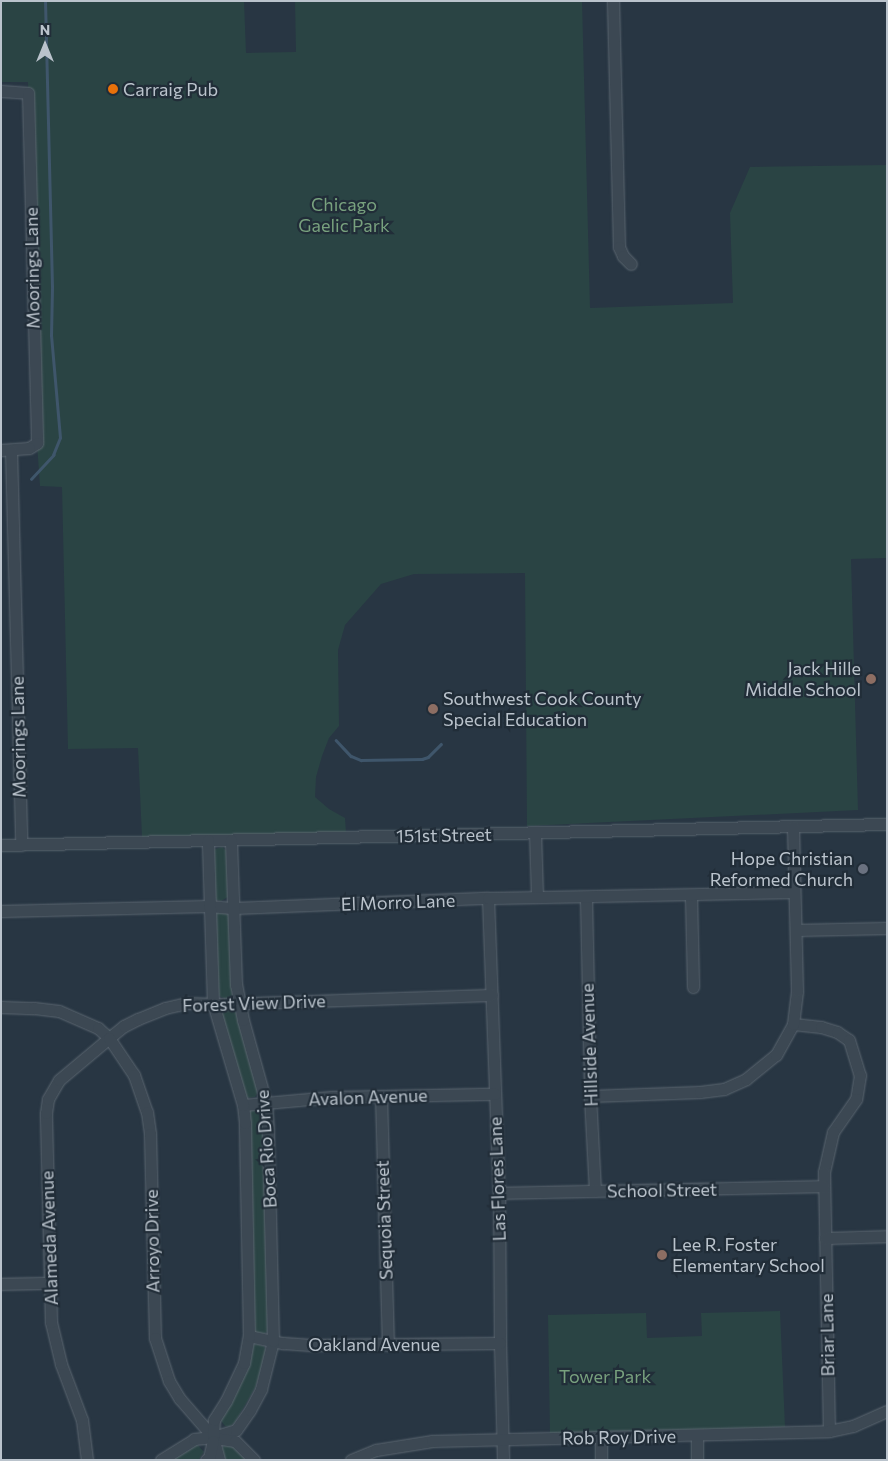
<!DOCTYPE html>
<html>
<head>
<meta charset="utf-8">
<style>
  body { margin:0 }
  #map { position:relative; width:888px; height:1461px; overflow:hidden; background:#283643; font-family:Commissioner,sans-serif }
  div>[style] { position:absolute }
  .green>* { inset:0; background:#2a4444 }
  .stream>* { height:2.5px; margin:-1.25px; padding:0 1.25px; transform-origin:1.25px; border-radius:1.25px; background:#3f566b }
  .roads { filter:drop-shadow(0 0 1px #5b6670) drop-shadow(0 0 1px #5b6670) }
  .minor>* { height:11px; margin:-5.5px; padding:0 5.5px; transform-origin:5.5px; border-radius:5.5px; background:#3c4853 }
  .dots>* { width:14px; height:14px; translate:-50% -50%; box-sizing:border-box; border:2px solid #212d38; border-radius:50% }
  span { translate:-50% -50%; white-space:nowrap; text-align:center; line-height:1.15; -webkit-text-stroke:4.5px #212d38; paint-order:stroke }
  .poi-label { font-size:18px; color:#bac3cc }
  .left { translate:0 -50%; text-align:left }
  .right { translate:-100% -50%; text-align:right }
  .park-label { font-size:18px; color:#78a17e }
  .street-label { font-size:18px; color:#bac3cc }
  .frame { position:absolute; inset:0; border:2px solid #bac3cc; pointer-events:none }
  .north { position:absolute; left:20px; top:20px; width:50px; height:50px; -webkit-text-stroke:4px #212d38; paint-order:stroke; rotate:0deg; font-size:14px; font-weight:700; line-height:20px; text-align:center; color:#bac3cc }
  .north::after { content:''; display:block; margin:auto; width:18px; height:22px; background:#bac3cc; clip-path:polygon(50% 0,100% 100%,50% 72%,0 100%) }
</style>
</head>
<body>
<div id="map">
  <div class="green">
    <div style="clip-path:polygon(1px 1px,244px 1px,246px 53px,296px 52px,295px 1px,582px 1px,590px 308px,733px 303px,730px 213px,750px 167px,887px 165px,887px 558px,851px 559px,858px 810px,527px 826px,525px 573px,414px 574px,381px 584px,345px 625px,338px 650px,339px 726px,329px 738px,322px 756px,316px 777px,315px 797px,329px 809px,345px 818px,346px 833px,142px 837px,138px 748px,68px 749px,62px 487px,40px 486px,37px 443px,28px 82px,1px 82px)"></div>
    <div style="clip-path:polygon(222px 847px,228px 852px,228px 897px,221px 901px,214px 899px,212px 850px)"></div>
    <div style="clip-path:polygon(221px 910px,229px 914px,232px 995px,226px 999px,217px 995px,214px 913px)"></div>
    <div style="clip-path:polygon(228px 1008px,235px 1009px,259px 1090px,255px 1097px,245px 1098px,220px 1012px)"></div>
    <div style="clip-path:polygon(257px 1108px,263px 1114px,269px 1331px,263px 1334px,254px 1332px,249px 1109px)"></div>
    <div style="clip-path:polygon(780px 1311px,785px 1427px,550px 1434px,548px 1315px,646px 1313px,647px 1338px,702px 1336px,701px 1313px)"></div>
    <div style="clip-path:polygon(256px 1344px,264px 1346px,267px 1354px,255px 1388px,235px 1422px,229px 1427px,225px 1426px,219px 1418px,253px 1345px)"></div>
    <div style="clip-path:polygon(196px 1443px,204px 1452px,198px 1460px,167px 1460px)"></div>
    <div style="clip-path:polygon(229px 1443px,250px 1460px,224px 1460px,221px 1451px,225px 1444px)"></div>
  </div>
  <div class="stream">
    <div style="left:31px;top:479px;width:33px;rotate:-47deg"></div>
    <div style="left:53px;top:455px;width:18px;rotate:-68deg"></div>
    <div style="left:60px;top:438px;width:102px;rotate:-95deg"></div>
    <div style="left:51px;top:336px;width:49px;rotate:-88.8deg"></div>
    <div style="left:52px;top:287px;width:286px;rotate:-91.4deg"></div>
    <div style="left:336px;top:740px;width:22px;rotate:47deg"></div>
    <div style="left:351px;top:756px;width:11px;rotate:22deg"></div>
    <div style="left:361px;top:760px;width:61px;rotate:-0.9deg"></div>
    <div style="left:422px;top:759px;width:6px;rotate:-18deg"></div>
    <div style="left:428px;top:757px;width:18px;rotate:-45deg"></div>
  </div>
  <div class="roads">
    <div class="minor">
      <div style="left:613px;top:1px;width:246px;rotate:88.6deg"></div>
      <div style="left:619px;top:247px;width:10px;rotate:66deg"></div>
      <div style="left:623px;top:256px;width:11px;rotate:45deg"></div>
      <div style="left:1px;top:91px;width:27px;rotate:4deg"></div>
      <div style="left:28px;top:93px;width:350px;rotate:88.5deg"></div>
      <div style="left:37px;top:443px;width:9px;rotate:148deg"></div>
      <div style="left:29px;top:448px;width:28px;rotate:176deg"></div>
      <div style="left:11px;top:450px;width:395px;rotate:88.5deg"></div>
      <div style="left:535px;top:832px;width:65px;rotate:88.2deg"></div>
      <div style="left:1px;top:845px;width:886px;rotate:-1.36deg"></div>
      <div style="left:691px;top:896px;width:91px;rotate:88.7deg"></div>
      <div style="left:488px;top:898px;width:295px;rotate:87.9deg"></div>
      <div style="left:499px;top:1193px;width:150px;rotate:89.6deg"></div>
      <div style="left:500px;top:1343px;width:117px;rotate:88.5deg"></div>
      <div style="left:586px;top:898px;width:198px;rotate:88.8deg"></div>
      <div style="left:590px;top:1096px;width:95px;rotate:87deg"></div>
      <div style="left:1px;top:911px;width:208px;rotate:-1.4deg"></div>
      <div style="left:209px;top:906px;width:25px;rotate:5deg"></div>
      <div style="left:234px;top:908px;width:254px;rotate:-2.3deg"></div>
      <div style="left:488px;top:898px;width:306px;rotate:-1.1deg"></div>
      <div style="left:796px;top:930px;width:91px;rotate:-1.3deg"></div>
      <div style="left:1px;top:1007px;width:33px;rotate:2deg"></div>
      <div style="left:34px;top:1008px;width:25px;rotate:7deg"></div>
      <div style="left:59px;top:1011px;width:43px;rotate:23.6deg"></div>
      <div style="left:98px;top:1028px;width:15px;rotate:42deg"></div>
      <div style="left:109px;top:1038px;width:19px;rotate:-39deg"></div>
      <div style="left:124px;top:1026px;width:16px;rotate:-27deg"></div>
      <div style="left:138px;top:1019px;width:29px;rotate:-22deg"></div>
      <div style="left:165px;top:1008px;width:23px;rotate:-13deg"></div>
      <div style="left:187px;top:1003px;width:34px;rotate:2deg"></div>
      <div style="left:221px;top:1004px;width:271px;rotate:-1.9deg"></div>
      <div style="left:793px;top:1024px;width:28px;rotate:6deg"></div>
      <div style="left:821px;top:1027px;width:17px;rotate:17deg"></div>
      <div style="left:837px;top:1032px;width:14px;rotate:34deg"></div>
      <div style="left:849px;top:1040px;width:37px;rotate:73deg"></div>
      <div style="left:860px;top:1075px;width:24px;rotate:99deg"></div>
      <div style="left:856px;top:1099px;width:40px;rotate:124.9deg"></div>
      <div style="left:833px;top:1132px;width:41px;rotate:102.7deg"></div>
      <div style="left:824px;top:1172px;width:259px;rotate:88.9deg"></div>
      <div style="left:381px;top:1096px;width:249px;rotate:88.4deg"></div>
      <div style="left:590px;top:1096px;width:110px;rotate:-2.1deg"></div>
      <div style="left:700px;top:1092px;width:24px;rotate:-7deg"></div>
      <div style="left:724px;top:1089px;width:24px;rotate:-24deg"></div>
      <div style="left:746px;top:1079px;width:38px;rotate:-39deg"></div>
      <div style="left:776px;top:1055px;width:35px;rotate:-61deg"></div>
      <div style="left:793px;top:1024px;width:33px;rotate:-83deg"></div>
      <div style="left:797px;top:991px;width:165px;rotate:-91.4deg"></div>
      <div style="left:243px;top:1105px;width:89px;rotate:-5.1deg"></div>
      <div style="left:332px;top:1097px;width:163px;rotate:-1.1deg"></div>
      <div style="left:499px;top:1193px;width:325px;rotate:-1.2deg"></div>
      <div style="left:825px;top:1238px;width:62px;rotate:-1.8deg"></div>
      <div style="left:1px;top:1284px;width:49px;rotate:-1.2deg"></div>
      <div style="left:249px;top:1336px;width:35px;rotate:12deg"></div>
      <div style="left:283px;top:1343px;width:28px;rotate:4deg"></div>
      <div style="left:311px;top:1345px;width:189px;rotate:-0.6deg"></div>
      <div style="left:697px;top:1436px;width:24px;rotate:90deg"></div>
      <div style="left:213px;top:1437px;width:24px;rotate:-17deg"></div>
      <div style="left:236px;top:1430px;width:24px;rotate:-55deg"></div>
      <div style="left:250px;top:1410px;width:24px;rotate:-62deg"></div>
      <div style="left:261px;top:1389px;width:49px;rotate:-76deg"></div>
      <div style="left:273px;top:1341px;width:211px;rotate:-91.4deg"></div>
      <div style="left:268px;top:1130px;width:27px;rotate:-94deg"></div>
      <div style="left:266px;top:1103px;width:86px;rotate:-105.5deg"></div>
      <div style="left:243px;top:1020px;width:36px;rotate:-101deg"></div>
      <div style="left:236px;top:985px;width:145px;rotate:-92deg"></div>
      <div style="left:215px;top:1438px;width:20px;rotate:9deg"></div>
      <div style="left:235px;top:1441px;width:27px;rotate:45deg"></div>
      <div style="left:601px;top:1438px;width:22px;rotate:90deg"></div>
      <div style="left:87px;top:1460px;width:40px;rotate:-97.1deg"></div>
      <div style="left:82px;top:1420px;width:60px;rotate:-110.6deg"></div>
      <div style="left:61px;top:1364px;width:43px;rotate:-103.4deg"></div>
      <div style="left:51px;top:1322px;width:209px;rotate:-91.4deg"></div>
      <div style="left:46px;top:1113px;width:14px;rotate:-82deg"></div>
      <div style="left:48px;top:1099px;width:22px;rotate:-60deg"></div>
      <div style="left:59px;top:1080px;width:65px;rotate:-40deg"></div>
      <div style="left:109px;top:1038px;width:45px;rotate:56deg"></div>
      <div style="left:134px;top:1075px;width:39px;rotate:71deg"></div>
      <div style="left:147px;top:1112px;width:22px;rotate:82deg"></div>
      <div style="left:150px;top:1134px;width:204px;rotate:88.6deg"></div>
      <div style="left:155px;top:1338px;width:45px;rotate:72deg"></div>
      <div style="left:169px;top:1381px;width:21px;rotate:59deg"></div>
      <div style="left:180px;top:1399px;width:50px;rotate:49deg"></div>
      <div style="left:213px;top:1437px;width:24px;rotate:75deg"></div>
      <div style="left:161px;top:1460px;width:39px;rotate:-32deg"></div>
      <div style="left:194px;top:1439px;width:19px;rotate:-6deg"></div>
      <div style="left:213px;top:1437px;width:17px;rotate:-87deg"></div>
      <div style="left:214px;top:1420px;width:22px;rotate:-58deg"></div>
      <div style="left:226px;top:1401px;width:42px;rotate:-64.7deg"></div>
      <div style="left:244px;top:1363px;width:27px;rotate:-80deg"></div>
      <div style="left:249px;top:1336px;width:213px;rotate:-91.1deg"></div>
      <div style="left:245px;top:1123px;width:18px;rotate:-96deg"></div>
      <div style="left:243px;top:1105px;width:106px;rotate:-106.4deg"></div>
      <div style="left:213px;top:1003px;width:163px;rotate:-91.8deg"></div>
      <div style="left:206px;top:1460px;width:4px;rotate:-34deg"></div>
      <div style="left:209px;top:1458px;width:17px;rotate:-77deg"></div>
      <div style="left:351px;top:1460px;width:27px;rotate:-22deg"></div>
      <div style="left:376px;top:1450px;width:57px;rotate:-9.1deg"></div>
      <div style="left:432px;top:1441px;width:397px;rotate:-1.4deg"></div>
      <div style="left:829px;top:1431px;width:25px;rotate:-12deg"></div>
      <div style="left:853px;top:1426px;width:37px;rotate:-24deg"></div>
    </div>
  </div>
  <div class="dots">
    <div style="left:113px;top:89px;background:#e8710a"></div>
    <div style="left:871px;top:679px;background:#8d6e63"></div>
    <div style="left:433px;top:709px;background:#8d6e63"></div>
    <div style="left:863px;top:869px;background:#6b7280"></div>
    <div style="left:662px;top:1255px;background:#8d6e63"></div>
  </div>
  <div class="poi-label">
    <span class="left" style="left:123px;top:89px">Carraig Pub</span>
    <span class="right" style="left:861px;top:679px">Jack Hille<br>Middle School</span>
    <span class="left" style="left:443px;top:709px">Southwest Cook County<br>Special Education</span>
    <span class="right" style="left:853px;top:869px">Hope Christian<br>Reformed Church</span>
    <span class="left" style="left:672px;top:1255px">Lee R. Foster<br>Elementary School</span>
  </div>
  <div class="park-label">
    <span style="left:344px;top:215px">Chicago<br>Gaelic Park</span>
    <span style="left:605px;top:1376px">Tower Park</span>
  </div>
  <div class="street-label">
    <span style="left:32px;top:268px;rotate:-91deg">Moorings Lane</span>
    <span style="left:18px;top:737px;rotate:-91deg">Moorings Lane</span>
    <span style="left:444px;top:835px;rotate:-1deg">151st Street</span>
    <span style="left:398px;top:902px;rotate:-2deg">El Morro Lane</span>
    <span style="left:254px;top:1003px;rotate:-2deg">Forest View Drive</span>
    <span style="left:589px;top:1045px;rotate:-92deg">Hillside Avenue</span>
    <span style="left:368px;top:1097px;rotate:-2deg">Avalon Avenue</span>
    <span style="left:266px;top:1149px;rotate:-94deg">Boca Rio Drive</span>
    <span style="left:497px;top:1179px;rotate:-92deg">Las Flores Lane</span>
    <span style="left:662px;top:1190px;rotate:-1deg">School Street</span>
    <span style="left:384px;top:1220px;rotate:-92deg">Sequoia Street</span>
    <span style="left:49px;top:1238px;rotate:-92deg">Alameda Avenue</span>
    <span style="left:152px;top:1241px;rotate:-91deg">Arroyo Drive</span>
    <span style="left:827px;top:1335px;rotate:-91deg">Briar Lane</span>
    <span style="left:374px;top:1344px">Oakland Avenue</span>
    <span style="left:619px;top:1437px;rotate:-1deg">Rob Roy Drive</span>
  </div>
  <div class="frame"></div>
  <div class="north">N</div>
</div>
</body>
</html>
